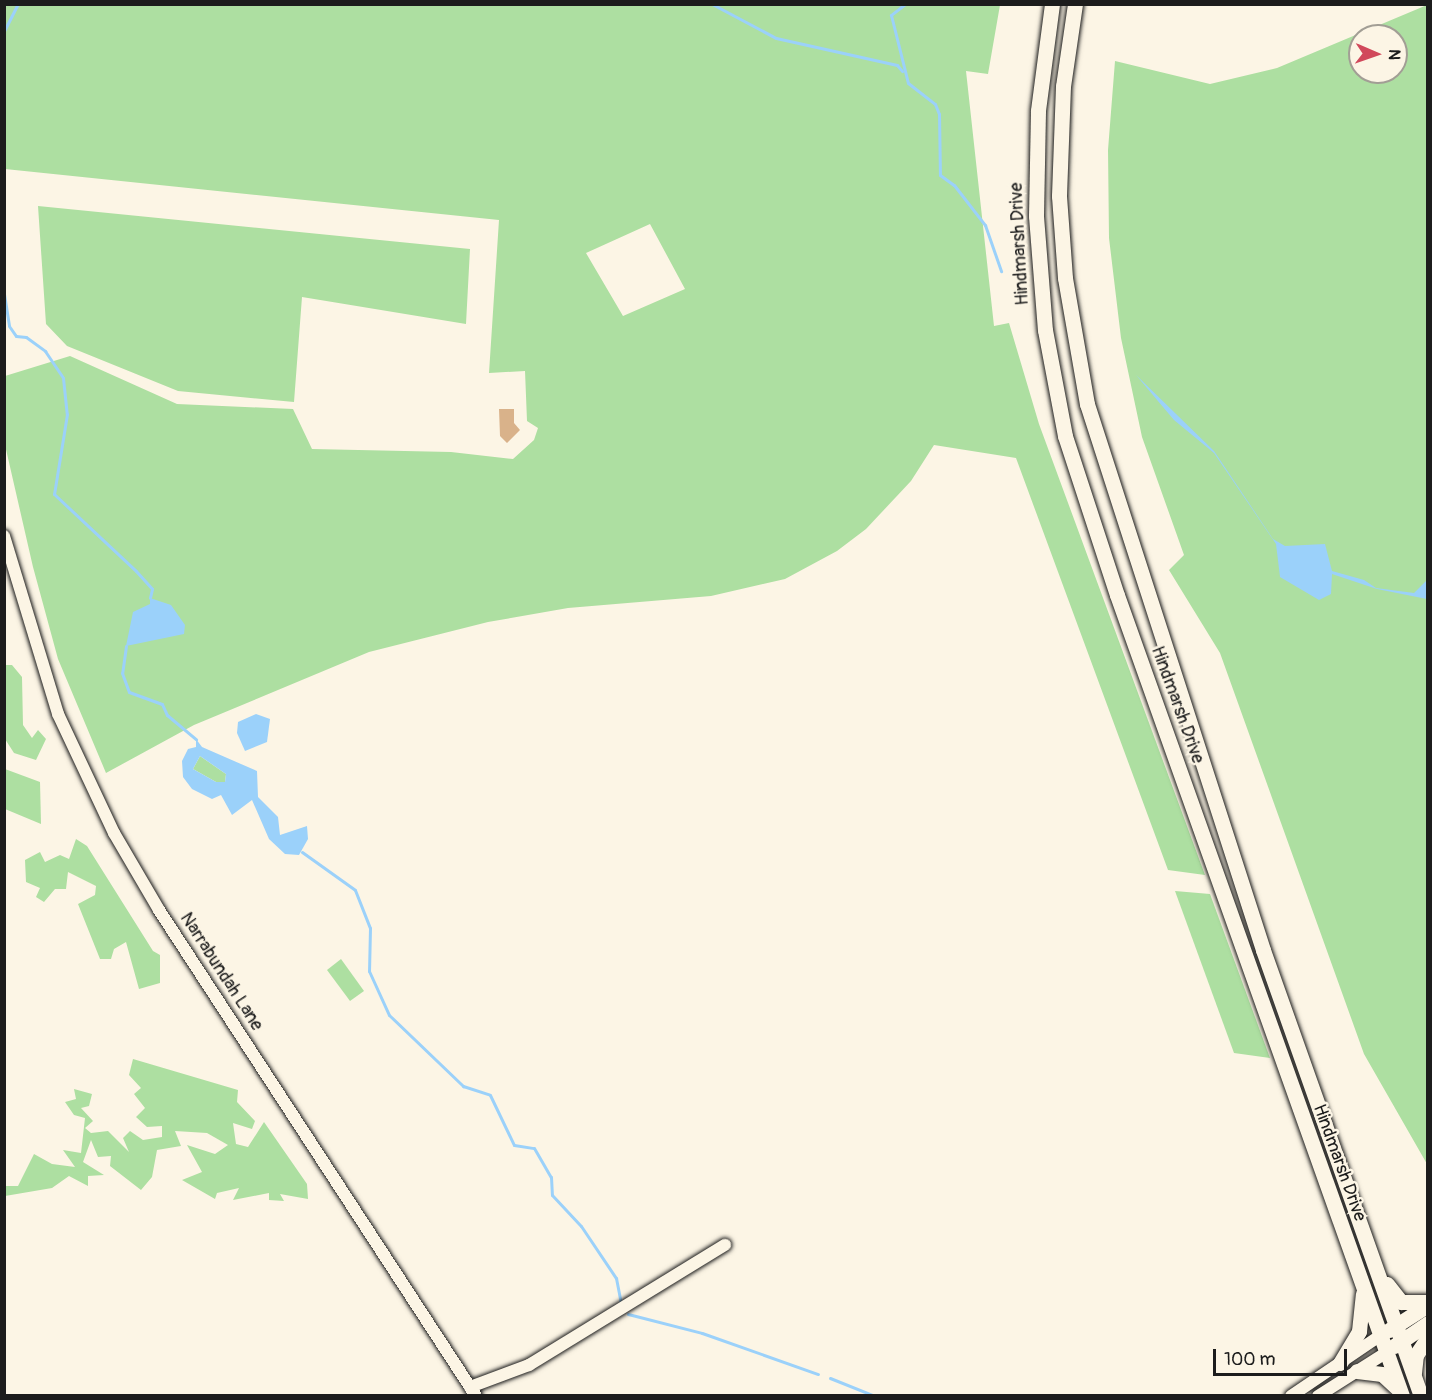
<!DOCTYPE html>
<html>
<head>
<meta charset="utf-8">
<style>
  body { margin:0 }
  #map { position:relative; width:1432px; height:1400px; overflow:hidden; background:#fcf5e5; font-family:Pangolin,sans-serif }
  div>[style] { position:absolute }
  .green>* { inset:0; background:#addfa1 }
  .water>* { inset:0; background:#9bd1fa }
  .stream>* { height:3px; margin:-1.5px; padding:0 1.5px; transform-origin:1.5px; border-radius:1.5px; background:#9bd1fa }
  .building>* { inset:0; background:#d9b28a }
  .roads { filter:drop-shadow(0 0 2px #1c1c1c) drop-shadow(0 0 2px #1c1c1c) }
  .minor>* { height:12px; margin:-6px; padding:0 6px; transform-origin:6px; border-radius:6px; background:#fcf5e5 }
  .major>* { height:15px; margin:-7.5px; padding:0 7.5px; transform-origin:7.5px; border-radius:7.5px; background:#fcf5e5 }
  span { translate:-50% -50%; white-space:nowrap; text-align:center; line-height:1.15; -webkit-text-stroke:5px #fcf5e5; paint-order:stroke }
  .street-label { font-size:18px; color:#1c1c1c }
  .frame { position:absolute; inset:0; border:6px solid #1c1c1c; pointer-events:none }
  .north { position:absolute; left:1348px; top:24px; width:60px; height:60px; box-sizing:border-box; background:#fcf5e5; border:2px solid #a29e95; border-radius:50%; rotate:92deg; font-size:16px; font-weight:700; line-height:24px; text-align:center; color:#1c1c1c }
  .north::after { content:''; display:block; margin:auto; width:21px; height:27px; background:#d1495b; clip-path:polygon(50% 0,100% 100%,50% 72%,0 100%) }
  .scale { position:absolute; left:1213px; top:1349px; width:134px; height:27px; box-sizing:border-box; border:3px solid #1c1c1c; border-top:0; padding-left:8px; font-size:18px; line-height:21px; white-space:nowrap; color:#1c1c1c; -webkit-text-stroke:4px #fcf5e5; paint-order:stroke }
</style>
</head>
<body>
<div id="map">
  <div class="green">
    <div style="clip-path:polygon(evenodd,4px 5px,1000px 5px,988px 74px,966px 71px,994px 326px,1009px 323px,1039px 424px,1205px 875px,1168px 870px,1016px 458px,934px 445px,911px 481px,866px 529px,837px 551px,785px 579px,711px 596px,568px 608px,488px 622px,369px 652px,194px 725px,106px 773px,58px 659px,33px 567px,5px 445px,5px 376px,70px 356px,177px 404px,293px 409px,312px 449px,451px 452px,513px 459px,534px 440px,538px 428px,527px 421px,525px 371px,489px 373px,499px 220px,5px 169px,4px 5px,650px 224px,685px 289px,623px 316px,586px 253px,650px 224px)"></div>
    <div style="clip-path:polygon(evenodd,1427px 5px,1427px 1164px,1364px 1054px,1220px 653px,1169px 570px,1184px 555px,1142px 437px,1121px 338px,1109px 238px,1108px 150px,1115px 61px,1210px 84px,1277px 68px,1427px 5px,1360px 36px,1396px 36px,1396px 72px,1360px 72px,1360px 36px)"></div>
    <div style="clip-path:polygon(38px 206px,470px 249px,466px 324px,302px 297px,294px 402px,178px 391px,67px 346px,46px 324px)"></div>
    <div style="clip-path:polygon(5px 665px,12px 665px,22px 677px,23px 725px,32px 738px,38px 730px,46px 739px,36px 760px,14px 753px,5px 739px)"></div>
    <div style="clip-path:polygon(200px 756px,226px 774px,225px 782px,216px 782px,193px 769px)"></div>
    <div style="clip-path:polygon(5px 769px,40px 782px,41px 824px,5px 809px)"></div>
    <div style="clip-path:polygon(76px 839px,87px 846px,153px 951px,160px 955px,160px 983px,139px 989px,126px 942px,114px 949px,111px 959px,100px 959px,78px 904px,95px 895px,96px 886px,68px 872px,66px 889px,55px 889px,44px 902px,36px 897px,40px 888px,26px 882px,25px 860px,40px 852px,45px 862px,60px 855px,69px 859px)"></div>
    <div style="clip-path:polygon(1175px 891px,1210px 894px,1270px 1058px,1234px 1053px)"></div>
    <div style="clip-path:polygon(341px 959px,364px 991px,350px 1001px,327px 970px)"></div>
    <div style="clip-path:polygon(133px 1059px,238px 1090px,237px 1102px,255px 1121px,252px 1129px,233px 1123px,236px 1144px,248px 1147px,264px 1122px,307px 1184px,308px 1199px,280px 1194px,284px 1201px,269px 1200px,269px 1193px,233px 1200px,239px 1188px,217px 1193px,215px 1199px,182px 1180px,202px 1172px,187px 1145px,215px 1154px,228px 1145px,207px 1133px,175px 1131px,181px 1146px,157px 1150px,152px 1177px,141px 1190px,110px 1166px,111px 1156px,98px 1157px,91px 1140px,83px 1162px,104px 1175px,88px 1176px,88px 1186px,69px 1176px,52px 1188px,5px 1196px,5px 1186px,18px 1186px,34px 1154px,52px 1164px,75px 1167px,63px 1150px,81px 1153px,85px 1118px,74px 1115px,65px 1102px,76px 1099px,74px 1089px,92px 1094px,89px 1106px,81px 1108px,93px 1121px,85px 1128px,91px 1133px,108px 1131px,129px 1152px,123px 1138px,130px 1131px,143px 1140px,162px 1137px,162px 1126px,147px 1127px,136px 1117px,145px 1108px,134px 1094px,141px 1088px,129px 1075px)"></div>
  </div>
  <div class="water">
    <div style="clip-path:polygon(1136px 375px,1214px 451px,1273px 539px,1285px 546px,1325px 544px,1332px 571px,1364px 580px,1376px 588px,1414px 593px,1427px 580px,1427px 599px,1377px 589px,1332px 574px,1331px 594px,1319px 600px,1280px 577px,1276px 544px,1214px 453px,1174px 420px)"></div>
    <div style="clip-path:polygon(150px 598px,171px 605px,185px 625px,184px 634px,126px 646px,133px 612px,150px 604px)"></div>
    <div style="clip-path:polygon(256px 714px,270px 719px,267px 742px,245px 751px,237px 733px,238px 722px)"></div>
    <div style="clip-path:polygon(evenodd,196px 739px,202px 747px,257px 771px,258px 797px,278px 817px,280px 835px,307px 826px,308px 839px,299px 855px,285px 854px,269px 839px,252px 800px,232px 815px,221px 795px,212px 799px,192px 789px,183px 777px,182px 761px,188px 749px,196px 747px,196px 739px,200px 756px,226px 774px,225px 782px,216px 782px,193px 769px,200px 756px)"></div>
  </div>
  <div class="stream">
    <div style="left:34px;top:4px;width:5px"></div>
    <div style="left:712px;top:4px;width:72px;rotate:28deg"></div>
    <div style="left:776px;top:38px;width:124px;rotate:12.6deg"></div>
    <div style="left:897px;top:65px;width:8px;rotate:50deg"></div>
    <div style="left:905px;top:4px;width:18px;rotate:142deg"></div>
    <div style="left:891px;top:15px;width:70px;rotate:76deg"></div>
    <div style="left:908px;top:83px;width:34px;rotate:38deg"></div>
    <div style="left:935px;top:104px;width:11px;rotate:68deg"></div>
    <div style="left:939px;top:114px;width:61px;rotate:89.1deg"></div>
    <div style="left:940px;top:175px;width:17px;rotate:36deg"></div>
    <div style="left:954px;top:185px;width:51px;rotate:52.2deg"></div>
    <div style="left:985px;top:225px;width:49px;rotate:70.8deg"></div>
    <div style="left:4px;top:31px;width:30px;rotate:-63deg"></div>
    <div style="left:4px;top:269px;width:12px;rotate:90deg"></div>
    <div style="left:4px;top:294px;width:32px;rotate:81deg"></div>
    <div style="left:9px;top:326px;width:12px;rotate:55deg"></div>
    <div style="left:16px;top:336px;width:10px;rotate:6deg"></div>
    <div style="left:26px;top:337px;width:24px;rotate:36deg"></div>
    <div style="left:45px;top:351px;width:32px;rotate:56deg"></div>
    <div style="left:63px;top:378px;width:36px;rotate:84deg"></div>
    <div style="left:67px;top:414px;width:81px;rotate:99.2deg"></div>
    <div style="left:54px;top:494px;width:112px;rotate:43.2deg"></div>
    <div style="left:136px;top:571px;width:24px;rotate:48deg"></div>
    <div style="left:152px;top:589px;width:9px;rotate:103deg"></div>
    <div style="left:126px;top:646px;width:27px;rotate:98deg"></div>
    <div style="left:122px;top:673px;width:20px;rotate:70deg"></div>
    <div style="left:129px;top:692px;width:35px;rotate:20deg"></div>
    <div style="left:162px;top:704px;width:12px;rotate:66deg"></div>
    <div style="left:167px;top:715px;width:38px;rotate:40deg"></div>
    <div style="left:302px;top:852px;width:65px;rotate:35.6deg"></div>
    <div style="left:355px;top:890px;width:41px;rotate:68.5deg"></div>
    <div style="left:370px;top:928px;width:43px;rotate:91.3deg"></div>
    <div style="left:369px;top:971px;width:48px;rotate:65.6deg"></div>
    <div style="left:389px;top:1015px;width:103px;rotate:43.8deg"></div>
    <div style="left:463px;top:1086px;width:28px;rotate:18deg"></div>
    <div style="left:490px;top:1095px;width:55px;rotate:64.4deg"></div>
    <div style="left:514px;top:1145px;width:20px;rotate:9deg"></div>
    <div style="left:534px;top:1148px;width:34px;rotate:60deg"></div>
    <div style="left:551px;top:1177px;width:18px;rotate:87deg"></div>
    <div style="left:552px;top:1195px;width:42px;rotate:46.9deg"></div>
    <div style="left:581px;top:1226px;width:63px;rotate:56.1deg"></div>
    <div style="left:616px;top:1278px;width:25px;rotate:79deg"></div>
    <div style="left:628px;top:1314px;width:76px;rotate:14.4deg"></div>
    <div style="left:702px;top:1333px;width:123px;rotate:19.5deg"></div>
    <div style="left:830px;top:1378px;width:48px;rotate:21.8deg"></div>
  </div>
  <div class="building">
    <div style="clip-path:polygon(499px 409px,514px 409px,514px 423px,520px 430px,507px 443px,500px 436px)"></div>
  </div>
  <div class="roads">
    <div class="minor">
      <div style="left:4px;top:536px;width:186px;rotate:73.1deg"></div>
      <div style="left:58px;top:714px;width:132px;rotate:64.8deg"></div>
      <div style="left:114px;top:833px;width:89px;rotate:59.7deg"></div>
      <div style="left:159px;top:910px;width:580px;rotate:56.89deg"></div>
      <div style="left:470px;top:1387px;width:63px;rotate:-20.4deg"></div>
      <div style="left:529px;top:1365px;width:230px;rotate:-31.5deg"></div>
      <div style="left:1291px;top:1396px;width:109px;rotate:-34.1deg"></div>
      <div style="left:1318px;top:1396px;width:82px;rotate:-32.5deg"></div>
    </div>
    <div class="major">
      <div style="left:1052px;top:4px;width:108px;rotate:97.5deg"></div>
      <div style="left:1038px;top:111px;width:105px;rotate:91.1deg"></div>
      <div style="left:1036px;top:216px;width:114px;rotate:85.5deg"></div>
      <div style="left:1045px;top:330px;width:108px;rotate:79.3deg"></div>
      <div style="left:1065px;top:436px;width:167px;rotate:71.9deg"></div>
      <div style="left:1117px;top:595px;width:850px;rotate:70.41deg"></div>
      <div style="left:1075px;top:4px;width:83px;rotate:98.3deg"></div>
      <div style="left:1063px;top:86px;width:110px;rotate:92.1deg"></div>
      <div style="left:1059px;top:196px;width:82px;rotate:85.8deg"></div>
      <div style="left:1065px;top:278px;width:128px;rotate:80.1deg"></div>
      <div style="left:1087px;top:404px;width:574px;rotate:72.13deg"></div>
      <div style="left:1263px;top:950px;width:473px;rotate:70.5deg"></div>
      <div style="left:1387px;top:1284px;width:23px;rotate:52deg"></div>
      <div style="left:1401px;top:1302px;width:27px"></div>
      <div style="left:1389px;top:1330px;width:46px;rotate:-32.7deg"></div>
      <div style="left:1394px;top:1346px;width:41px;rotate:-34.1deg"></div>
      <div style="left:1340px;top:1363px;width:37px;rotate:-59deg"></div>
      <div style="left:1359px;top:1331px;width:37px;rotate:-84deg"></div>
      <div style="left:1357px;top:1371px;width:25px;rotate:7deg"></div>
      <div style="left:1382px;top:1374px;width:21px;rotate:43deg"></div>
      <div style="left:1414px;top:1373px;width:18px;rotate:-84deg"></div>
      <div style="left:1416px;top:1355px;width:22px;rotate:-56deg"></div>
    </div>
  </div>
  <div class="street-label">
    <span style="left:1020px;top:244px;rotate:-93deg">Hindmarsh Drive</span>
    <span style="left:1177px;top:705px;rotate:70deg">Hindmarsh Drive</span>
    <span style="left:221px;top:972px;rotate:57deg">Narrabundah Lane</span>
    <span style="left:1339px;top:1163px;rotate:70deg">Hindmarsh Drive</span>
  </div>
  <div class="frame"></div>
  <div class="north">N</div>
  <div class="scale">100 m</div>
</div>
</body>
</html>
